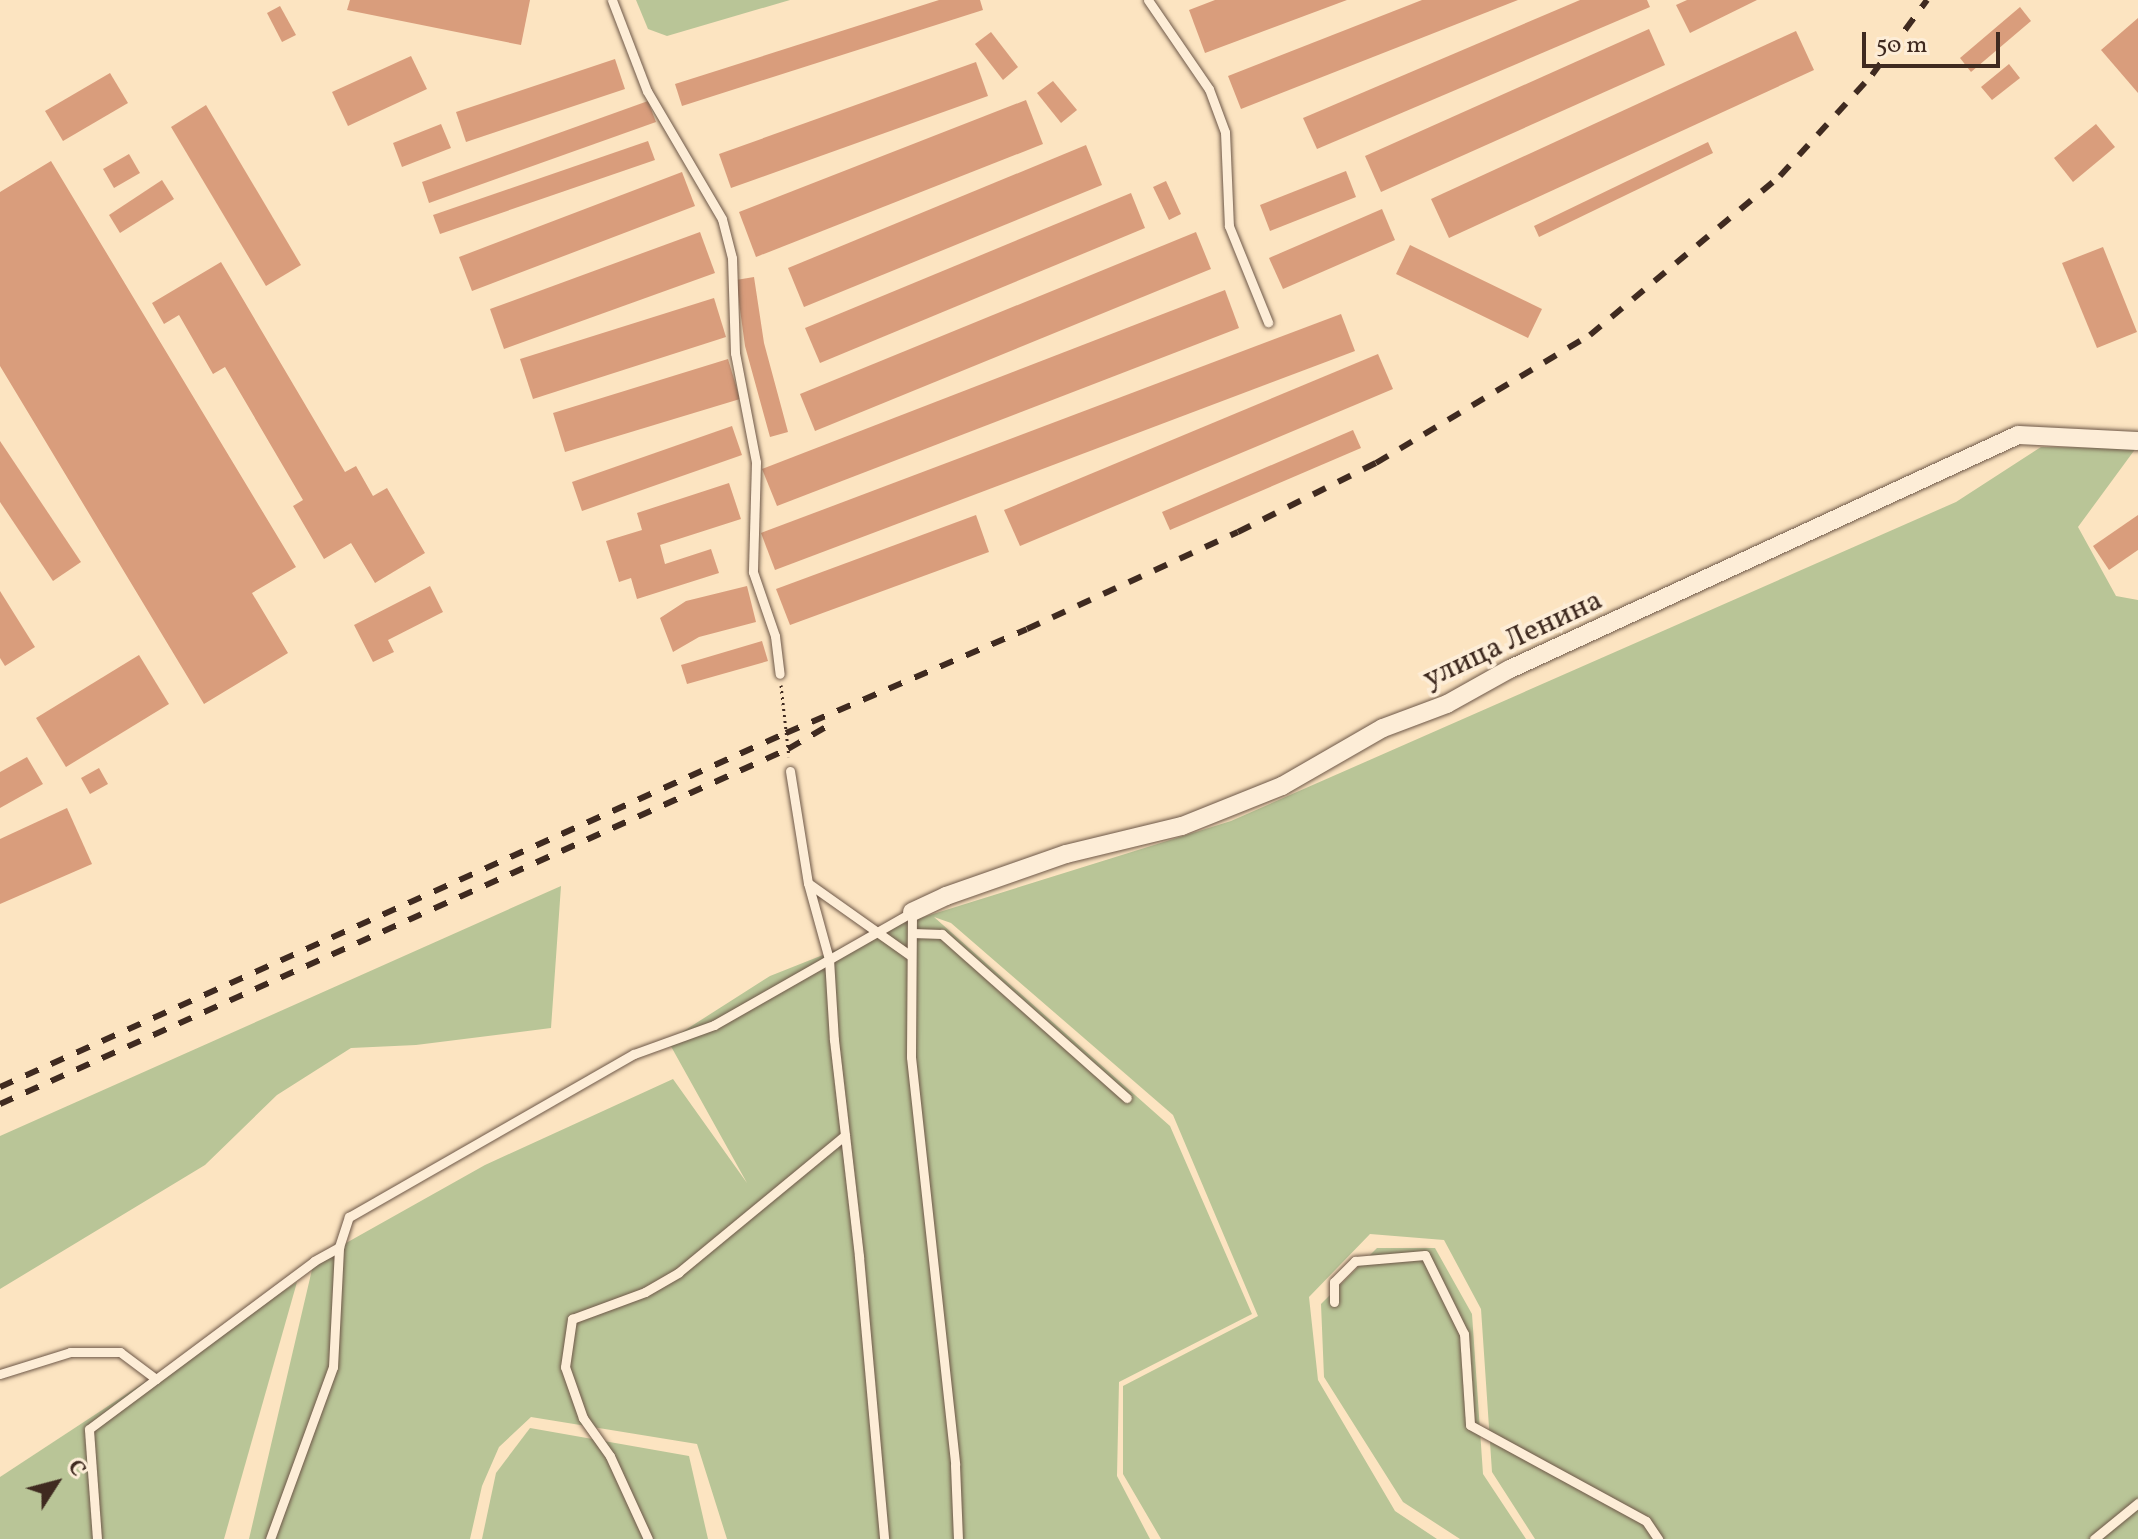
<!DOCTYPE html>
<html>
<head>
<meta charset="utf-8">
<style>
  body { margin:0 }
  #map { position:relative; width:2138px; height:1539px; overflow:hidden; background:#fce4c1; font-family:Vollkorn,serif }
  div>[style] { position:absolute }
  .green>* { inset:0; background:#b9c597 }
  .building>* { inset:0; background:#d99d7c }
  .path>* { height:3px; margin-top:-1.5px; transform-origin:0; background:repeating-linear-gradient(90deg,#3f2a20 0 2px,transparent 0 6px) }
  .roads { filter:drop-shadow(0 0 2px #6e5848) drop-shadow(0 0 2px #6e5848) }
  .service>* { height:9px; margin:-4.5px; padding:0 4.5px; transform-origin:4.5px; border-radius:4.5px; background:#fdedd7 }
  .minor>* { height:18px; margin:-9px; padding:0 9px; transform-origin:9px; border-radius:9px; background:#fdedd7 }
  .rail>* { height:6px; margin-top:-3px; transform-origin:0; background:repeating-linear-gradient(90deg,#3f2a20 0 14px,transparent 0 28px) }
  span { translate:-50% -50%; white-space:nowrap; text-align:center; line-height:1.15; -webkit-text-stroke:8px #fdedd7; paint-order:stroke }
  .street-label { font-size:30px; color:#3f2a20 }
  .north { position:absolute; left:16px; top:1443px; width:80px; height:80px; -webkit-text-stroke:6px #fdedd7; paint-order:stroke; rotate:54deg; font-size:22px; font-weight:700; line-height:32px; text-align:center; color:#3f2a20 }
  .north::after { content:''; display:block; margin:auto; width:28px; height:36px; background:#3f2a20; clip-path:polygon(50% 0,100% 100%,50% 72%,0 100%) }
  .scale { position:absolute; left:1862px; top:32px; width:138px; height:36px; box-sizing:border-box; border:4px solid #3f2a20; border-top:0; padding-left:10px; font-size:24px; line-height:28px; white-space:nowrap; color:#3f2a20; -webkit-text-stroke:6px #fdedd7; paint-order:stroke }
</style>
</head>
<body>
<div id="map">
  <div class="green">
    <div style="clip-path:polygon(636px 0,790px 0,667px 36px,648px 29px)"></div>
    <div style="clip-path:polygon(2041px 447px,2136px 448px,2078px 527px,2116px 596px,2138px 600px,2138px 1539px,1535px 1539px,1492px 1472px,1481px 1309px,1444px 1240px,1370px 1234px,1309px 1297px,1318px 1380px,1395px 1511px,1437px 1539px,1161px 1539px,1123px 1474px,1123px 1386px,1258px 1316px,1173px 1115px,951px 923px,934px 917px,1170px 1126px,1252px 1314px,1119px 1382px,1117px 1476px,1150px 1539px,727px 1539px,697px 1444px,531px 1417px,499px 1447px,482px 1486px,470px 1539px,249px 1539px,314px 1261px,485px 1165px,673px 1079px,747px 1183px,668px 1041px,770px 976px,901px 924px,1231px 821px,1956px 502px)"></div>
    <div style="clip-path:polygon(561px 886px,551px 1028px,416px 1045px,351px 1048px,277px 1095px,205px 1165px,0 1289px,0 1136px)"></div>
    <div style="clip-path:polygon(1377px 1248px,1435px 1248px,1472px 1314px,1483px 1474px,1526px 1539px,1460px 1539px,1403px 1502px,1324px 1377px,1321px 1304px)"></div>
    <div style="clip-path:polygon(297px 1282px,224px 1539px,0 1539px,0 1477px)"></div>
    <div style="clip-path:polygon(530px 1428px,689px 1456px,708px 1539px,482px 1539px,496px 1473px)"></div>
  </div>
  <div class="building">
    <div style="clip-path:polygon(350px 0,530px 0,521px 45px,347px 10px)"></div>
    <div style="clip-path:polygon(939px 0,980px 0,983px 10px,682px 106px,675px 84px)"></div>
    <div style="clip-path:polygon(1215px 0,1347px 0,1205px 53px,1189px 10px)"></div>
    <div style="clip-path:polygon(1422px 0,1518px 0,1241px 109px,1228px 76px)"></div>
    <div style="clip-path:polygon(1580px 0,1647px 0,1650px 7px,1317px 149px,1303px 118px)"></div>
    <div style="clip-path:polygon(1687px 0,1757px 0,1690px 33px,1676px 5px)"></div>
    <div style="clip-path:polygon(280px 6px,296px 35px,282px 42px,267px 13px)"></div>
    <div style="clip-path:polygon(2020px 7px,2031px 21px,1971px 72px,1960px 58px)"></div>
    <div style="clip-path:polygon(2138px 18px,2138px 93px,2101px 50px)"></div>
    <div style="clip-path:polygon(1649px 29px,1665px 65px,1381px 192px,1365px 156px)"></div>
    <div style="clip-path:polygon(1796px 31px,1814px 70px,1449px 238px,1431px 199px)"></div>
    <div style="clip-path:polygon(991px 32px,1018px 67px,1003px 80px,975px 44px)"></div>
    <div style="clip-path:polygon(411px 56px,427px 89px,348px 126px,332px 92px)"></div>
    <div style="clip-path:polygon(615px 59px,625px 89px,466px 142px,456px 112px)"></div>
    <div style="clip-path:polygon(976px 62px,988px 96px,731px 188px,719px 154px)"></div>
    <div style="clip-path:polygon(2009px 64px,2020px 78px,1992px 100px,1981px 87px)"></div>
    <div style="clip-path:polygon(110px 73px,128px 103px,63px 141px,45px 111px)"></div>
    <div style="clip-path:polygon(1053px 81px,1077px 110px,1061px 123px,1037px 93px)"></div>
    <div style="clip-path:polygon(1026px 100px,1043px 144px,756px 257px,739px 212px)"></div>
    <div style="clip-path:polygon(648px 101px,656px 122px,429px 203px,422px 182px)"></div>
    <div style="clip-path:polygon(206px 105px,301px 265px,266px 286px,171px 127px)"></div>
    <div style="clip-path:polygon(441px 124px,451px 148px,402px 167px,393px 143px)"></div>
    <div style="clip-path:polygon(2096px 124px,2115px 147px,2073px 182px,2054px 158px)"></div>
    <div style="clip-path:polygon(648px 141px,655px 160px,440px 234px,433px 215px)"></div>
    <div style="clip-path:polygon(1708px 142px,1713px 153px,1539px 237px,1534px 226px)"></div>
    <div style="clip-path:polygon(1086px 145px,1102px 185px,804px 307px,788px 268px)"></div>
    <div style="clip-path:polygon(129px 154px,140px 173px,114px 188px,103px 169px)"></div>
    <div style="clip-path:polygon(51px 161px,296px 567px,252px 593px,288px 653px,204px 704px,0 366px,0 192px)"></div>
    <div style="clip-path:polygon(1346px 171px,1356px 197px,1270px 231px,1260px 205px)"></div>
    <div style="clip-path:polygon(682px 172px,695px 206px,472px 291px,459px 257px)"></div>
    <div style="clip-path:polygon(162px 180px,174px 199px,120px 233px,109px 215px)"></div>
    <div style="clip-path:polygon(1166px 181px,1181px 214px,1169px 220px,1153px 187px)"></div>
    <div style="clip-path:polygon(1131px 193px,1145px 228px,820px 363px,805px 328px)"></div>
    <div style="clip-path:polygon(1382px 209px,1395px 240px,1283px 289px,1269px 258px)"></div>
    <div style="clip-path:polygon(700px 232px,715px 273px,504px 349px,490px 309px)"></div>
    <div style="clip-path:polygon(1196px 232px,1211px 269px,815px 431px,800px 394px)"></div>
    <div style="clip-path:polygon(1410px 245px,1542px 309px,1528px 338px,1396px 274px)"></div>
    <div style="clip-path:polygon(2103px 247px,2137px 332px,2097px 348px,2062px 263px)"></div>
    <div style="clip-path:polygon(221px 262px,345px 472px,356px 466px,373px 496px,387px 488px,425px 553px,375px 583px,351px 543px,324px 559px,293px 506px,303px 500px,225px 367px,213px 374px,179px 315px,164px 324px,152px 303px)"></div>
    <div style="clip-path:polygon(754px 277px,764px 343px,788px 432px,770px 437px,745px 346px,736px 280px)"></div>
    <div style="clip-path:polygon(1225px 290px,1239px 328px,777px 506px,762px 469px)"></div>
    <div style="clip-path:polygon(714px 298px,726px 337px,533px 399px,520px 359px)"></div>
    <div style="clip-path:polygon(1341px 314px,1355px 351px,775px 570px,761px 533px)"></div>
    <div style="clip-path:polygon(1378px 354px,1393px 389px,1020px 546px,1004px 510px)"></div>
    <div style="clip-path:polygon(728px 359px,740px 399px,565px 452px,553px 413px)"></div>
    <div style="clip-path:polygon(732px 426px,742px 455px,582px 511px,572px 482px)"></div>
    <div style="clip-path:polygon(1353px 430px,1361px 448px,1170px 530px,1162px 512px)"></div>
    <div style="clip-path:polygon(0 441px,81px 562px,53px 581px,0 502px)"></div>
    <div style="clip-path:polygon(729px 483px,741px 519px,660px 545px,665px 564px,711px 549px,719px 573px,637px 599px,631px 578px,619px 582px,606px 541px,642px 530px,637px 513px)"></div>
    <div style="clip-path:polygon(976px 515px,989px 552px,790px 625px,776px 589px)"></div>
    <div style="clip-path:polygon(2138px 515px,2138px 550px,2109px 570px,2093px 546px)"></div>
    <div style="clip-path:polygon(430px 586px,443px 612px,388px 640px,394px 652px,373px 662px,354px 625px)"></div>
    <div style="clip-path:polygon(747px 586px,756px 622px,699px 637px,673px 652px,660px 618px,686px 601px)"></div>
    <div style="clip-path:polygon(0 591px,35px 647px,5px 666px,0 658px)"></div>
    <div style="clip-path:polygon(762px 641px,768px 661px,687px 684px,681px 665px)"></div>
    <div style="clip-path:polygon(139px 655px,169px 704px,66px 767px,36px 718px)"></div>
    <div style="clip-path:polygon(27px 757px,43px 784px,0 808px,0 772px)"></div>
    <div style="clip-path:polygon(99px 768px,108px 784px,90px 794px,81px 778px)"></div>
    <div style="clip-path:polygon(67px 808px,92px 864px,0 904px,0 839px)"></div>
  </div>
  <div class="path">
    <div style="left:781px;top:685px;width:72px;rotate:83.7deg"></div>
  </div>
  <div class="roads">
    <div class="service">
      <div style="left:612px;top:0;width:97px;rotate:69deg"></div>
      <div style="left:647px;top:91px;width:148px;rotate:59.6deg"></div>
      <div style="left:722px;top:219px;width:40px;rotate:75.6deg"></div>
      <div style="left:732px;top:258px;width:95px;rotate:88.2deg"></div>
      <div style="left:735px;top:353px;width:111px;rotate:79.1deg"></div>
      <div style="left:756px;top:462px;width:110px;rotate:91.6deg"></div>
      <div style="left:753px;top:572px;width:68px;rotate:71deg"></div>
      <div style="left:775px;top:636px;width:38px;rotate:83deg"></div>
      <div style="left:1148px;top:0;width:108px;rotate:55.6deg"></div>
      <div style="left:1209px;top:89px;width:46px;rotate:69.6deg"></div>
      <div style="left:1225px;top:132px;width:94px;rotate:87.6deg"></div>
      <div style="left:1229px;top:226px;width:104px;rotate:67.9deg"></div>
      <div style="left:790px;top:771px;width:113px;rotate:80.9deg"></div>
      <div style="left:808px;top:883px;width:79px;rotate:74.6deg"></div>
      <div style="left:829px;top:959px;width:81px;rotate:86.5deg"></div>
      <div style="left:834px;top:1040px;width:218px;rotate:83.4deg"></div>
      <div style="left:859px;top:1257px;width:283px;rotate:84.9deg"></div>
      <div style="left:808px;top:883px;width:126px;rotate:35.3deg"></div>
      <div style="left:912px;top:933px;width:30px;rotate:2deg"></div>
      <div style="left:942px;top:934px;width:247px;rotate:41.6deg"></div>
      <div style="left:1334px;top:1302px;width:20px;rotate:-90deg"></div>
      <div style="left:1334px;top:1282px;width:30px;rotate:-45deg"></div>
      <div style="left:1355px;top:1261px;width:70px;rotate:-4.9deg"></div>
      <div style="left:1425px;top:1255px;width:88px;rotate:63.7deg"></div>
      <div style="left:1464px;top:1334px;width:91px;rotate:86.2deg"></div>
      <div style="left:1470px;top:1425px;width:200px;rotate:28.6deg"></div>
      <div style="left:1646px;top:1521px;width:22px;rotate:56deg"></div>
      <div style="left:0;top:1374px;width:73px;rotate:-17.4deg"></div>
      <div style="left:70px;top:1352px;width:50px"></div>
      <div style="left:120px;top:1352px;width:45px;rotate:36.9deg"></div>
      <div style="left:97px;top:1539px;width:110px;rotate:-94.2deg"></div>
      <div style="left:89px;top:1429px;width:281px;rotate:-36.7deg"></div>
      <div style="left:314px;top:1261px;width:29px;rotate:-29deg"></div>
      <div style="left:270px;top:1539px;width:183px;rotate:-69.9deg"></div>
      <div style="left:333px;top:1367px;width:120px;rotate:-87.1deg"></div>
      <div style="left:339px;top:1247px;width:32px;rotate:-72deg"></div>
      <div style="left:349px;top:1217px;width:328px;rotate:-29.8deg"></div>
      <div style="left:634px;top:1054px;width:85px;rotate:-19.9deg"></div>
      <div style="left:714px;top:1025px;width:228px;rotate:-29.7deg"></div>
      <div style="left:912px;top:912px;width:145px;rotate:90.4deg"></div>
      <div style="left:911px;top:1057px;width:410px;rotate:83.8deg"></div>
      <div style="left:955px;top:1465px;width:74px;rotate:87.7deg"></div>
      <div style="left:648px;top:1539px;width:91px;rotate:-114.6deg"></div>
      <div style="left:610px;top:1456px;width:47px;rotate:-125.4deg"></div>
      <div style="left:583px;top:1418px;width:54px;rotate:-109.4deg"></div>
      <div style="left:565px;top:1367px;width:49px;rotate:-81.7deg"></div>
      <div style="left:572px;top:1319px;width:78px;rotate:-20.3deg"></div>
      <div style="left:645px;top:1292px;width:39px;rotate:-30deg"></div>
      <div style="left:679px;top:1272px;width:215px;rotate:-39.5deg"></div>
      <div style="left:2094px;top:1539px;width:57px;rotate:-39.3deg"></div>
    </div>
    <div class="minor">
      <div style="left:912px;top:912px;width:38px;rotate:-25deg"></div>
      <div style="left:946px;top:896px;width:127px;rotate:-19.3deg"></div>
      <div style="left:1066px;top:854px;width:119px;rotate:-13.6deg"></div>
      <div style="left:1182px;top:826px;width:108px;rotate:-21.8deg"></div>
      <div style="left:1282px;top:786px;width:116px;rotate:-29.9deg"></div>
      <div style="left:1383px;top:728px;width:68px;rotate:-20.6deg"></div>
      <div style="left:1447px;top:704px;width:72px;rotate:-29.1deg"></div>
      <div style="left:1510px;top:669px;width:559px;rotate:-24.73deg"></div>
      <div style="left:2018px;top:435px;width:120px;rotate:2.9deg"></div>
    </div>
  </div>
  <div class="rail">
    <div style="left:0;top:1087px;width:862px;rotate:-24.25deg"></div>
    <div style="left:786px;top:733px;width:262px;rotate:-23.3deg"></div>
    <div style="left:1027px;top:629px;width:232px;rotate:-24.7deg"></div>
    <div style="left:1238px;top:532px;width:154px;rotate:-26.6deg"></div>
    <div style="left:1376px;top:463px;width:249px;rotate:-30.9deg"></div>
    <div style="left:1590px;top:335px;width:248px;rotate:-39.9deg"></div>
    <div style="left:1780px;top:176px;width:137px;rotate:-47.7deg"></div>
    <div style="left:1872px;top:75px;width:93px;rotate:-53.7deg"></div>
    <div style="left:0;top:1104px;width:864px;rotate:-24.25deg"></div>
    <div style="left:788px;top:749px;width:50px;rotate:-30.2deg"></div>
  </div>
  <div class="street-label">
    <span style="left:1513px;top:640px;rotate:-25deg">улица Ленина</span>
  </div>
  <div class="north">С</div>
  <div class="scale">50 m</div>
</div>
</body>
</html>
